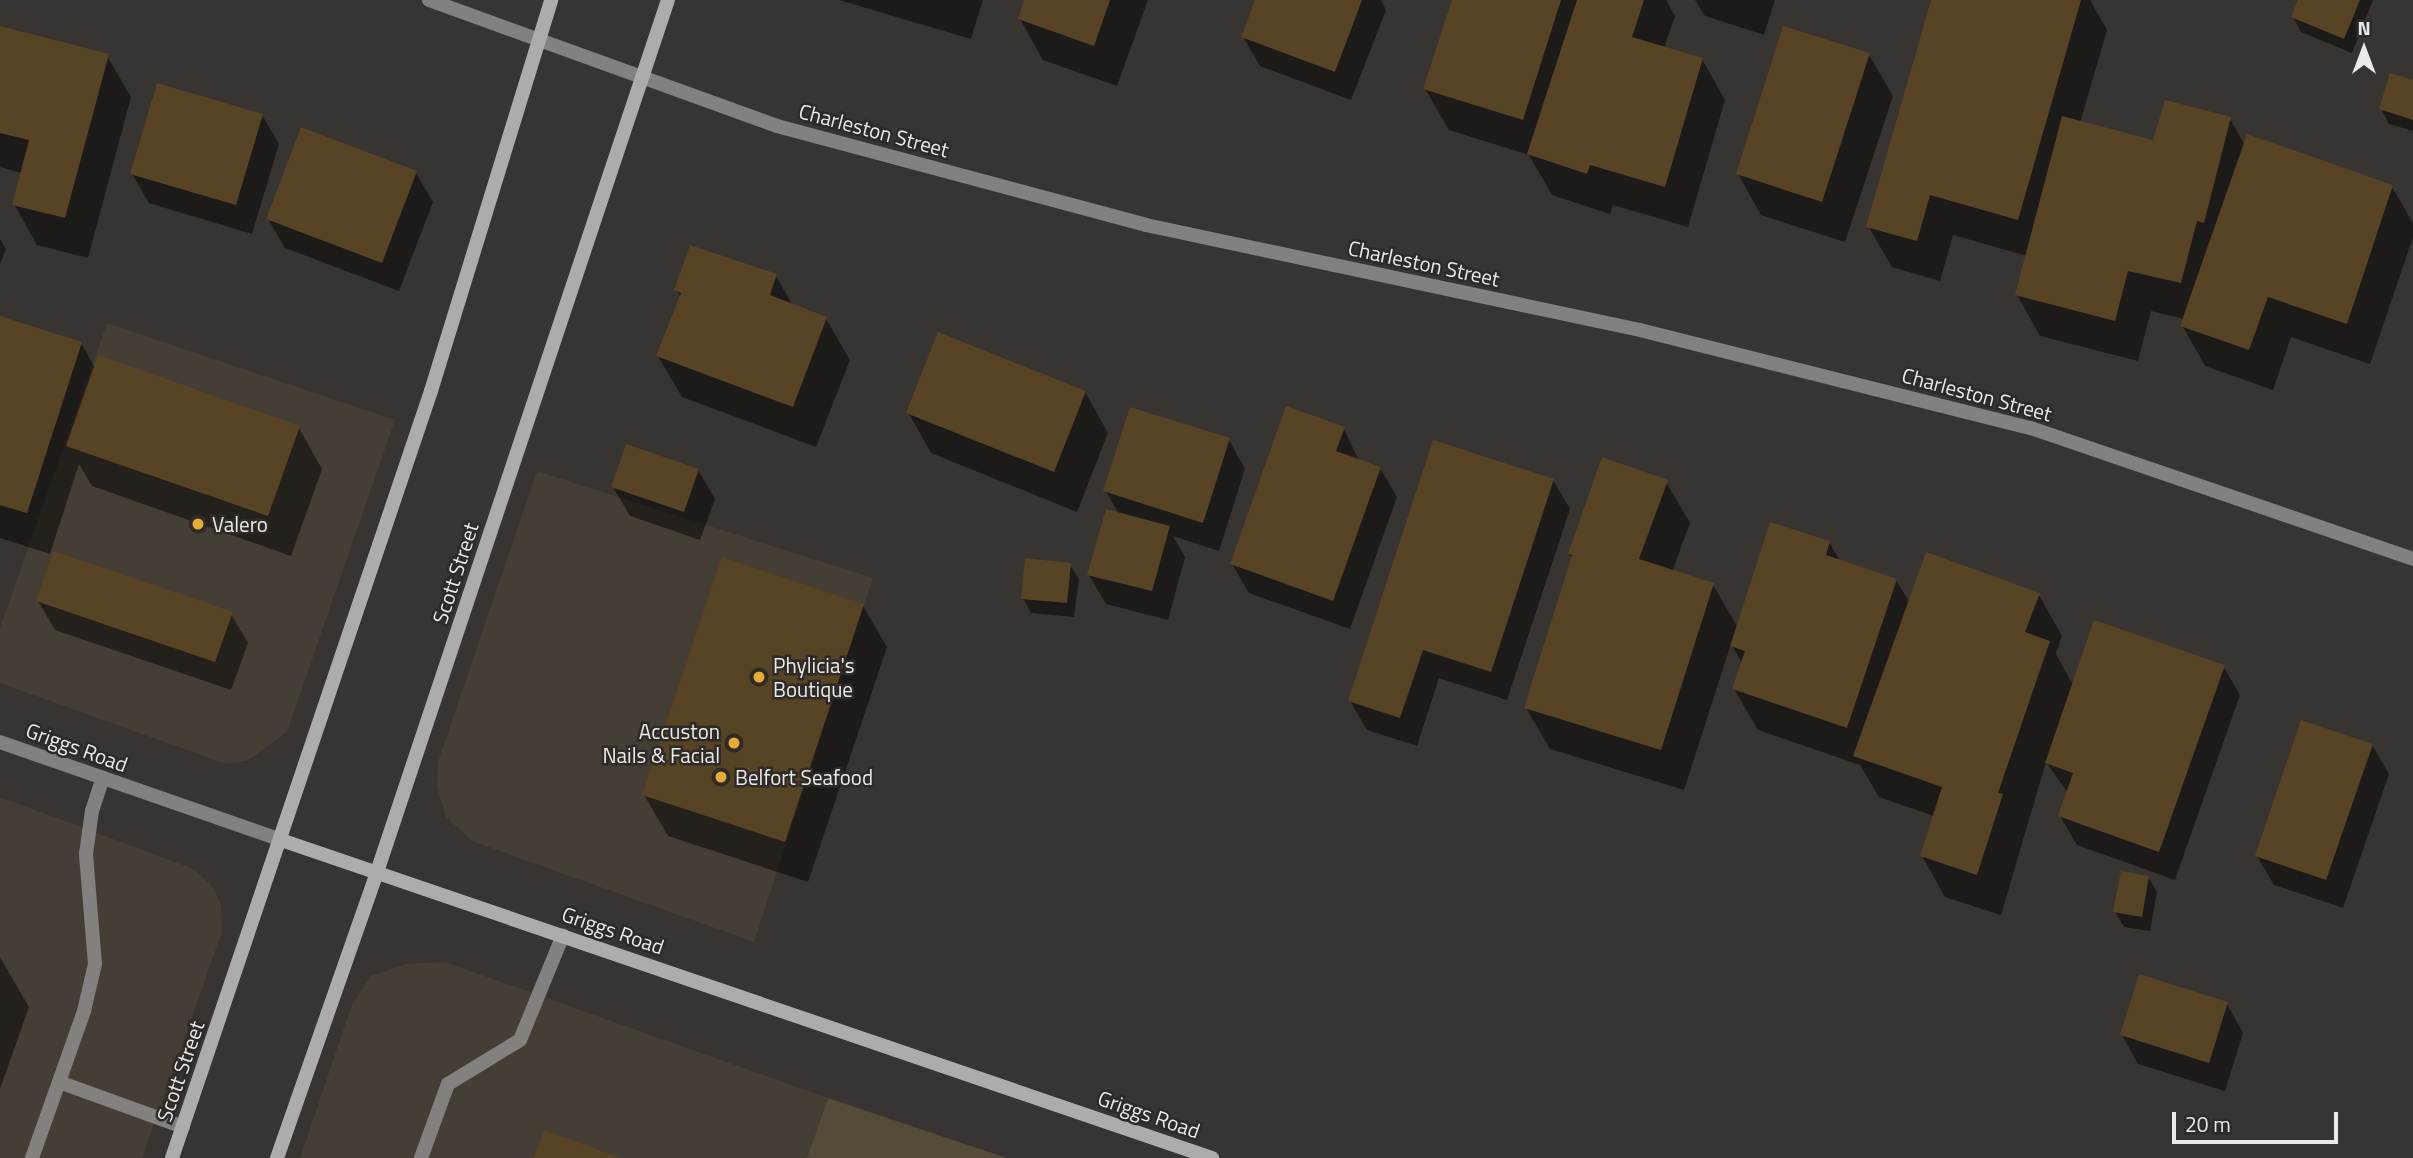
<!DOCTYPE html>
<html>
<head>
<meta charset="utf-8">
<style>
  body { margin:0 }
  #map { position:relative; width:2413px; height:1158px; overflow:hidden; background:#373431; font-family:"Titillium Web",sans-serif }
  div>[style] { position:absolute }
  .built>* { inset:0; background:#443e35 }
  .green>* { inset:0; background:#564b38 }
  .shadow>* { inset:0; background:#0007 }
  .building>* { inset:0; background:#574424 }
  .service>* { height:14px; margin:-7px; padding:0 7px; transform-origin:7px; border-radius:7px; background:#83817f }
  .minor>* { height:14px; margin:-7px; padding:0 7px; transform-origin:7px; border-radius:7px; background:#83817f }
  .tertiary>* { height:14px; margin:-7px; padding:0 7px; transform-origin:7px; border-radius:7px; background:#83817f }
  .secondary>* { height:14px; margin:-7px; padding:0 7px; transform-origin:7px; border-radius:7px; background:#aeaca9 }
  .dots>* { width:19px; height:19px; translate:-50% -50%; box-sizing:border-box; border:4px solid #2d2a27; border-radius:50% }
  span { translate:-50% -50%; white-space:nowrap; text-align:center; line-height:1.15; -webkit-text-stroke:5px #2d2a27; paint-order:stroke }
  .street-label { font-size:21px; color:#eceae8 }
  .poi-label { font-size:21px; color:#eceae8 }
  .left { translate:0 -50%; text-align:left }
  .right { translate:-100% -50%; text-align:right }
  .north { position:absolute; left:2329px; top:14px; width:70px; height:70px; -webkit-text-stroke:5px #2d2a27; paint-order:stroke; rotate:0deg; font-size:19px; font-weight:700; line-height:28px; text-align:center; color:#eceae8 }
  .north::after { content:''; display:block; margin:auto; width:24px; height:32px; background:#eceae8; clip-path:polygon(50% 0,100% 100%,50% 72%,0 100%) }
  .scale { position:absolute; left:2172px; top:1112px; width:166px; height:32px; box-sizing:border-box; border:4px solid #eceae8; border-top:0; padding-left:9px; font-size:21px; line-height:24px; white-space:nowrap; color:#eceae8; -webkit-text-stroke:5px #2d2a27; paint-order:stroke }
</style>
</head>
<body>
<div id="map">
  <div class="built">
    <div style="clip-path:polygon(107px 323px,395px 420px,287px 732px,247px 761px,226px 764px,0 683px,0 628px)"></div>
    <div style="clip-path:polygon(537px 471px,873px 578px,754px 942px,472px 841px,446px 817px,437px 787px,438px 762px)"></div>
    <div style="clip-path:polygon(0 797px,194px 869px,212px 886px,221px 905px,222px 932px,142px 1158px,0 1158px)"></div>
    <div style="clip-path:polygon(445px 962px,828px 1098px,807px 1158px,300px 1158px,351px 1007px,371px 976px,405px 964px)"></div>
  </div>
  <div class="green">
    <div style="clip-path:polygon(828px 1098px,1007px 1158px,807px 1158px)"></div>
  </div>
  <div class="shadow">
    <div style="clip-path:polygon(839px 0,983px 0,971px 39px)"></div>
    <div style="clip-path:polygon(1026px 0,1148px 0,1117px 86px,1043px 60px,1020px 19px)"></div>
    <div style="clip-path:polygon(1257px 0,1381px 0,1386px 10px,1351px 100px,1260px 66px,1243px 37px)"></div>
    <div style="clip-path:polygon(1454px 0,1666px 0,1675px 16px,1664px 48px,1702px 59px,1725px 100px,1688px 227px,1613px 205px,1610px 214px,1552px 195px,1529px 155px,1449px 130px,1425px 89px)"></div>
    <div style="clip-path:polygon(1695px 0,1775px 0,1764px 35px,1705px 16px)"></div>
    <div style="clip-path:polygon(1933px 0,2090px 0,2107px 30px,2080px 123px,2155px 142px,2230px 119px,2245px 145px,2392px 187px,2413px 223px,2413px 237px,2370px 364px,2291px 337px,2273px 390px,2205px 366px,2182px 325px,2184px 319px,2151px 311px,2138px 361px,2040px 336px,2017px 295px,2027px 256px,1953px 235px,1940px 281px,1892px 267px,1868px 226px)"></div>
    <div style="clip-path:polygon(2300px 0,2373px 0,2352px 53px,2301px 32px,2293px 17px)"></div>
    <div style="clip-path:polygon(0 28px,107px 56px,131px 97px,88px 258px,37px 245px,14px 204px,22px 173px,0 167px)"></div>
    <div style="clip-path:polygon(1869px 55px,1893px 96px,1845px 242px,1761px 215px,1738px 174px)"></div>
    <div style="clip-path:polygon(2413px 82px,2413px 131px,2389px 124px,2381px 109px)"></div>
    <div style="clip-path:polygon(262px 115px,279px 144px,252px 234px,149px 203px,132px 174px)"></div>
    <div style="clip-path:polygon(416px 173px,433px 202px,399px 291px,285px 248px,268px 219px)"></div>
    <div style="clip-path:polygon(0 239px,6px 249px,0 264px)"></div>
    <div style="clip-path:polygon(776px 276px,793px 306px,826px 319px,850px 360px,816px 447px,682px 397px,658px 356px,681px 297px,676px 290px)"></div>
    <div style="clip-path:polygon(0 317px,81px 343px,95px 368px,299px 428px,322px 469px,291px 556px,92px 486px,79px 464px,50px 554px,0 538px)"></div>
    <div style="clip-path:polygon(1085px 392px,1108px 433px,1077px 512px,931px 453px,908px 412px)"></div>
    <div style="clip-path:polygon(1344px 429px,1359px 461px,1380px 468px,1397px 497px,1350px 629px,1249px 593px,1232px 564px)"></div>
    <div style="clip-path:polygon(1229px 440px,1245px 469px,1219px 551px,1173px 536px,1185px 557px,1168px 620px,1106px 604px,1089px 575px,1119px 514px,1105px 490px)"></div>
    <div style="clip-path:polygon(698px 470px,715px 499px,700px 540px,630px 516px,613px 487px)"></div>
    <div style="clip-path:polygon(1553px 480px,1570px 509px,1507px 700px,1439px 678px,1417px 746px,1367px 730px,1350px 701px)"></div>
    <div style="clip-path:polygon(1666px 482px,1690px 523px,1672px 572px,1713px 585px,1738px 628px,1829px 542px,1840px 561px,1896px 580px,1910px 603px,2039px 595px,2062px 636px,2056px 654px,2073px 685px,2223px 666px,2240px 695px,2175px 880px,2077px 845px,2060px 816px,2068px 793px,2046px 762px,2001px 915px,1945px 897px,1922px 856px,1934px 816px,1879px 797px,1860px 765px,1758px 730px,1734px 689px,1743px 665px,1731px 644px,1684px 790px,1550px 749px,1526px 708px,1572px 558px,1569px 554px)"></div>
    <div style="clip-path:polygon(1070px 565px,1079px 579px,1074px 617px,1031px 613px,1023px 598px)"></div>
    <div style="clip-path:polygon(38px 601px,231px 614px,248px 643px,231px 690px,55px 630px)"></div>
    <div style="clip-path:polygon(863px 606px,887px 647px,808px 882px,668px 836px,644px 795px)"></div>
    <div style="clip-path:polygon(2372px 745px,2389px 774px,2343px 908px,2274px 885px,2257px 856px)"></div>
    <div style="clip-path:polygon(2148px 877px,2157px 892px,2150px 931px,2124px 927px,2115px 912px)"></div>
    <div style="clip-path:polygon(0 957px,29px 1007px,0 1089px)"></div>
    <div style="clip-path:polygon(2227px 1004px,2243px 1033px,2225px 1091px,2138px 1064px,2122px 1035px)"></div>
  </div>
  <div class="building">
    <div style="clip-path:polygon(1024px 0,1110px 0,1094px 46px,1018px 19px)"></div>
    <div style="clip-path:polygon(1255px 0,1362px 0,1335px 72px,1241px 37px)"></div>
    <div style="clip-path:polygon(1452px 0,1561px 0,1523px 120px,1423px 89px)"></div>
    <div style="clip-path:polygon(1577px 0,1644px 0,1632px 37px,1703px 58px,1665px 187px,1590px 165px,1587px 174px,1527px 154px)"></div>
    <div style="clip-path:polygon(1931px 0,2081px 0,2018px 220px,1930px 195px,1917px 241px,1866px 227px)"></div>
    <div style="clip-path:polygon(2298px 0,2360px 0,2344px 39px,2291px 17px)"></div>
    <div style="clip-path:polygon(0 26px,109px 54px,65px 218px,12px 205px,29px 140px,0 133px)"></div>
    <div style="clip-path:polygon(1783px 26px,1870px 53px,1822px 202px,1736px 174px)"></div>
    <div style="clip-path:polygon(2390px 73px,2413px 80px,2413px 120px,2379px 109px)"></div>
    <div style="clip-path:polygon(157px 83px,263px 114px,236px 205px,130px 174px)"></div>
    <div style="clip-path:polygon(2165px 100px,2231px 117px,2204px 223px,2197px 221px,2181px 283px,2128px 271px,2115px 321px,2015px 295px,2062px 116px,2153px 140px)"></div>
    <div style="clip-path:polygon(301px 127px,417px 171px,382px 263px,266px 219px)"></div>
    <div style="clip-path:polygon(2247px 134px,2393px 185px,2347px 324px,2268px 297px,2249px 350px,2180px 326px)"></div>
    <div style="clip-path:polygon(690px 245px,777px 274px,770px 295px,827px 317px,793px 407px,656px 356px,681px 293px,674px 290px)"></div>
    <div style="clip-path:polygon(0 316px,82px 342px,27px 513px,0 505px)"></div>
    <div style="clip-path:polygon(938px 332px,1086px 391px,1054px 472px,906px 413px)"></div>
    <div style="clip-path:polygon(98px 355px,300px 426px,268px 516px,66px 446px)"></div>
    <div style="clip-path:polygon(1286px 406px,1345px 427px,1336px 451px,1381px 467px,1333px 601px,1230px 564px)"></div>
    <div style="clip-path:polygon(1130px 407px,1230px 438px,1203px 523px,1103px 491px)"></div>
    <div style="clip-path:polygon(1433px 440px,1554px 479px,1491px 672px,1423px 650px,1400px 718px,1348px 701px)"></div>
    <div style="clip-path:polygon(626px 444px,699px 469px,684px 512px,611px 487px)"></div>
    <div style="clip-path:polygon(1602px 457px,1668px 480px,1639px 559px,1714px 583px,1661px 750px,1524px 708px,1572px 555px,1568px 554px)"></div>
    <div style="clip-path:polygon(1106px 509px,1170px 526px,1152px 591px,1087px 575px)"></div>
    <div style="clip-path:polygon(1770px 522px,1830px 541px,1826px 555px,1897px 579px,1847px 728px,1732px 689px,1745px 651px,1730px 646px)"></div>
    <div style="clip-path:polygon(53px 551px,233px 612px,215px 662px,36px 601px)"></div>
    <div style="clip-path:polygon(1926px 552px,2040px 593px,2025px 632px,2050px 641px,1998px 793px,2003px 794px,1977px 875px,1920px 856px,1942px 787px,1853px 756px)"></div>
    <div style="clip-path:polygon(722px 557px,864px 604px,785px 842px,642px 795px)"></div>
    <div style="clip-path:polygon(1025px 558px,1071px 563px,1067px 603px,1021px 599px)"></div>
    <div style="clip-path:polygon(2094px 620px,2225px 665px,2159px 852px,2058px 816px,2073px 773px,2045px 763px)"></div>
    <div style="clip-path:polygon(2301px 720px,2373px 744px,2326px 880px,2255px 856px)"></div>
    <div style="clip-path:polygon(2121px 871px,2149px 876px,2142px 917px,2113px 912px)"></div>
    <div style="clip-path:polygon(2139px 974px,2228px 1002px,2209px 1063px,2120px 1035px)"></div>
    <div style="clip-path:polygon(544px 1130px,621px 1158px,534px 1158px)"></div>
  </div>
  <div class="service">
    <div style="left:59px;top:1082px;width:132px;rotate:19.9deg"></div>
    <div style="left:32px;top:1158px;width:156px;rotate:-70.5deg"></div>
    <div style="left:84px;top:1011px;width:48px;rotate:-76.8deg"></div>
    <div style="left:95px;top:964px;width:110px;rotate:-94.7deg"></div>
    <div style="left:86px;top:854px;width:43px;rotate:-82.1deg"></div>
    <div style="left:92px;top:811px;width:35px;rotate:-72deg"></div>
    <div style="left:421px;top:1158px;width:79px;rotate:-70deg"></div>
    <div style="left:448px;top:1084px;width:84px;rotate:-31.4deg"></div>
    <div style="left:520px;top:1040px;width:113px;rotate:-67.7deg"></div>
  </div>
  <div class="minor">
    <div style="left:429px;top:0;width:370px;rotate:19.9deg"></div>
    <div style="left:777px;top:126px;width:382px;rotate:15deg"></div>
    <div style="left:1146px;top:225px;width:505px;rotate:12deg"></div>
    <div style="left:1640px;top:330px;width:403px;rotate:14.1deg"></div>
    <div style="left:2031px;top:428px;width:404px;rotate:18.9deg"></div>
  </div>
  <div class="tertiary">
    <div style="left:0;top:742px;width:298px;rotate:19.2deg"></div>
  </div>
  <div class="secondary">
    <div style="left:281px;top:840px;width:984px;rotate:18.86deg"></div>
    <div style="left:172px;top:1158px;width:810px;rotate:-71.34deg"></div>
    <div style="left:431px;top:391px;width:409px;rotate:-72.9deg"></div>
    <div style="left:277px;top:1158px;width:303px;rotate:-70.7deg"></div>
    <div style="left:377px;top:872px;width:919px;rotate:-71.55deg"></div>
  </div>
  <div class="dots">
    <div style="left:198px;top:524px;background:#e7ac36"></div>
    <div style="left:759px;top:677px;background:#e7ac36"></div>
    <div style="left:734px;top:743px;background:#e7ac36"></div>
    <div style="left:721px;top:777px;background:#e7ac36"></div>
  </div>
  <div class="street-label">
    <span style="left:874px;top:130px;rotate:15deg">Charleston Street</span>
    <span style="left:1424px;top:263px;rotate:12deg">Charleston Street</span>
    <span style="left:1977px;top:394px;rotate:15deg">Charleston Street</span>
    <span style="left:455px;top:573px;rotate:-72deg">Scott Street</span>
    <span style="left:77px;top:747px;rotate:20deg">Griggs Road</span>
    <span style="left:613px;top:930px;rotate:19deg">Griggs Road</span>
    <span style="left:180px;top:1071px;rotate:-71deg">Scott Street</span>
    <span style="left:1149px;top:1114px;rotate:19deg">Griggs Road</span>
  </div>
  <div class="poi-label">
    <span class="left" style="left:212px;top:524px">Valero</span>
    <span class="left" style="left:773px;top:677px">Phylicia's<br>Boutique</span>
    <span class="right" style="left:720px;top:743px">Accuston<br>Nails &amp; Facial</span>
    <span class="left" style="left:735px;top:777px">Belfort Seafood</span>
  </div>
  <div class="north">N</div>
  <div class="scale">20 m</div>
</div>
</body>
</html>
